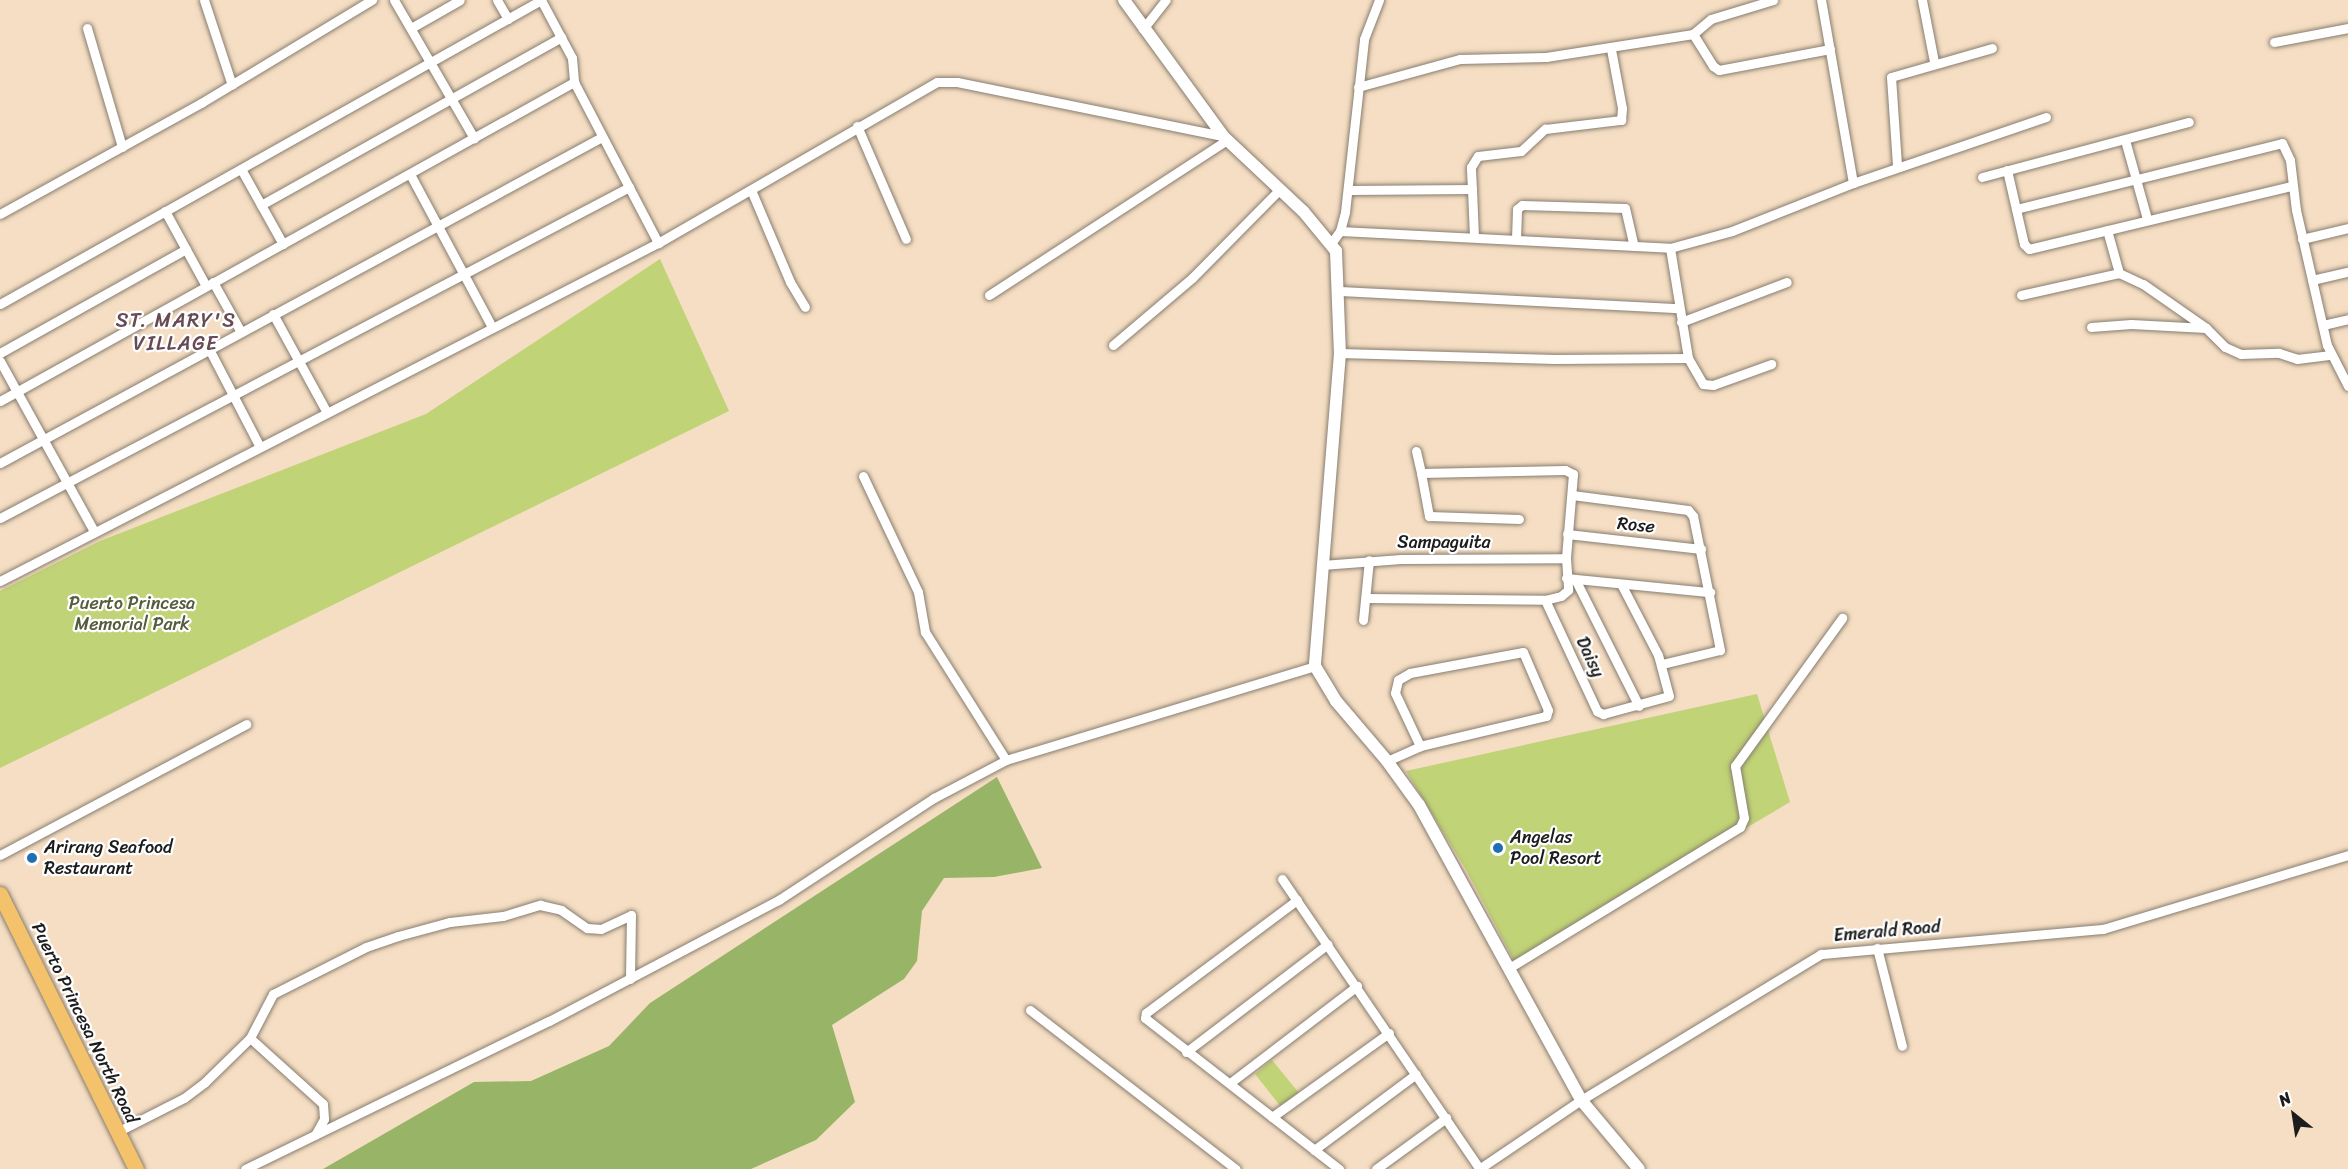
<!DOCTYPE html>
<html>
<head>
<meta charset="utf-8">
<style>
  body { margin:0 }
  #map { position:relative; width:2348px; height:1169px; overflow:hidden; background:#f5dec3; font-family:Sriracha,sans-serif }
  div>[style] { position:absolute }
  .green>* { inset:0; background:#c0d376 }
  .forest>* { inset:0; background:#98b567 }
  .roads { filter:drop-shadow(0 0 2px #887d70) drop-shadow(0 0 2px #887d70) }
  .minor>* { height:9px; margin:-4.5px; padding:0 4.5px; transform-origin:4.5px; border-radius:4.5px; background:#fff }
  .tertiary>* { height:12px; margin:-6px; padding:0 6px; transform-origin:6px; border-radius:6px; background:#fff }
  .primary>* { height:15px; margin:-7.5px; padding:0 7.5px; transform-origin:7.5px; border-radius:7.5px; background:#f3c26a }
  .dots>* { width:16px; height:16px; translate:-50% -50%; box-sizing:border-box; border:3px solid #fff; border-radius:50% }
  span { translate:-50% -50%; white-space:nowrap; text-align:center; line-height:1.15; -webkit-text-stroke:4.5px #fff; paint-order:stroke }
  .street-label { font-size:18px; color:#1c1c1c }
  .park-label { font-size:18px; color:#555c3c }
  .poi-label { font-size:18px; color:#1c1c1c }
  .left { translate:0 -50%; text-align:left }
  .neighbourhood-label { font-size:20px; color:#674b54; letter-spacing:1.5px }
  .north { position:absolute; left:2264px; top:1085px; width:60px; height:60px; -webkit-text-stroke:4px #fff; paint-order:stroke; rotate:330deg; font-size:16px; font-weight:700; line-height:24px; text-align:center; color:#1c1c1c }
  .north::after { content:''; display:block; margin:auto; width:21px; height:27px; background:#1c1c1c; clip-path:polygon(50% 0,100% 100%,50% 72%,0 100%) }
</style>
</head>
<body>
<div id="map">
  <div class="green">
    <div style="clip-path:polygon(660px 259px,729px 411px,0 768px,0 591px,100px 541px,426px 414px)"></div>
    <div style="clip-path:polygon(1757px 694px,1790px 802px,1516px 964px,1465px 868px,1406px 771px)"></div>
    <div style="clip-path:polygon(1272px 1060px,1299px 1093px,1281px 1107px,1255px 1074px)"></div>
  </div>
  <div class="forest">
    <div style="clip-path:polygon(997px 777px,1042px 868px,994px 877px,944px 878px,922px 911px,917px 961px,904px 979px,832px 1025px,855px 1102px,816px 1140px,751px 1169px,323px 1169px,474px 1082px,531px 1081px,609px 1046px,650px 1003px)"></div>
  </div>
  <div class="roads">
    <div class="minor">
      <div style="left:204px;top:0;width:89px;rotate:71.8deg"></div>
      <div style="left:394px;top:0;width:160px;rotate:59.9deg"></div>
      <div style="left:497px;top:0;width:22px;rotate:60deg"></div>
      <div style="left:541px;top:0;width:66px;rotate:61.9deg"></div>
      <div style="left:572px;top:58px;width:24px;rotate:85deg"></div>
      <div style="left:574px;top:82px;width:182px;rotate:62.4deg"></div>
      <div style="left:1922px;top:0;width:63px;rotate:79deg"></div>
      <div style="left:87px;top:28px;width:124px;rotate:73.6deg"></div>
      <div style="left:411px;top:28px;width:56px;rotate:-29.7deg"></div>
      <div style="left:1143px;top:29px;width:37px;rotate:-52deg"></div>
      <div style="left:1693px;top:34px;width:38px;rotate:58deg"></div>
      <div style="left:1713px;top:66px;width:7px;rotate:34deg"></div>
      <div style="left:1719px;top:70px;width:113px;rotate:-10.7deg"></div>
      <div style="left:2274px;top:42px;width:75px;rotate:-10.7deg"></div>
      <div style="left:1358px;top:87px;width:106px;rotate:-15.4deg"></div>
      <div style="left:1460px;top:59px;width:86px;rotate:-1.3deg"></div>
      <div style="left:1546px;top:57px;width:149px;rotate:-8.9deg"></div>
      <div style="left:1693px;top:34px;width:23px;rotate:-40deg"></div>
      <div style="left:1711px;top:19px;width:65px;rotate:-17deg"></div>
      <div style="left:857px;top:126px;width:123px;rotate:66.6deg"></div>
      <div style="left:2125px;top:140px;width:82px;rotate:74.4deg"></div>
      <div style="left:1897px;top:165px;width:88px;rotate:-93.9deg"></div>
      <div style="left:1891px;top:77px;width:105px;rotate:-16deg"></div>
      <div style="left:241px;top:169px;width:86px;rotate:60.8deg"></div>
      <div style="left:2007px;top:170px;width:76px;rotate:77.1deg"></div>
      <div style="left:2024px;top:244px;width:7px;rotate:45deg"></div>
      <div style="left:2029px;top:249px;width:269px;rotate:-13.5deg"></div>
      <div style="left:410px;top:174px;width:174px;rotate:61.8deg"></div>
      <div style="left:1982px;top:177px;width:214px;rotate:-14.9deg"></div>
      <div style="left:1853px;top:183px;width:204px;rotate:-18.9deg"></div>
      <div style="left:1472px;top:189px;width:22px;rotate:-93deg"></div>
      <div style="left:1471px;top:167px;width:13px;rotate:-58deg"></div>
      <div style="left:1478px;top:156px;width:43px;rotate:-6.6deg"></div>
      <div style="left:1521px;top:151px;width:33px;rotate:-43deg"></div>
      <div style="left:1545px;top:129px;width:77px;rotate:-6.8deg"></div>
      <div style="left:1621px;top:120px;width:12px;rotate:-85deg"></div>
      <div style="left:1622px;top:108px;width:60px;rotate:-100.6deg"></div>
      <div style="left:751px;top:190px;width:100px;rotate:67deg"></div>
      <div style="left:790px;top:282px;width:29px;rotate:59deg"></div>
      <div style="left:1349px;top:190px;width:123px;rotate:-0.5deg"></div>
      <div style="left:1472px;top:189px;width:48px;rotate:87.6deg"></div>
      <div style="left:261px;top:205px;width:344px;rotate:-29.2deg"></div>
      <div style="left:2016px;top:209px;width:274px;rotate:-13.9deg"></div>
      <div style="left:2282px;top:143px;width:19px;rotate:65deg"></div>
      <div style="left:2290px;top:160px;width:50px;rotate:83.2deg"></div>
      <div style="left:2296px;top:210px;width:139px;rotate:77.1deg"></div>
      <div style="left:2327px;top:345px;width:46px;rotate:62.9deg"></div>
      <div style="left:165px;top:211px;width:85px;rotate:61.3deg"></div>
      <div style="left:0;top:214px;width:230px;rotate:-28.9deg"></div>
      <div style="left:201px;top:103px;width:200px;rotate:-31.1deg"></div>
      <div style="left:2107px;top:230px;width:45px;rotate:74.4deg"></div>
      <div style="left:1340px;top:231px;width:330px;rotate:2.9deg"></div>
      <div style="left:1670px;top:248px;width:64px;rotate:-15.3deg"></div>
      <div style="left:1732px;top:231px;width:130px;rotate:-21.6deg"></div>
      <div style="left:1853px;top:183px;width:186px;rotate:-99.9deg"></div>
      <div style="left:1516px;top:239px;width:30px;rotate:-88deg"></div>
      <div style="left:1517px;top:209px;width:6px;rotate:-39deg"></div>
      <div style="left:1522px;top:205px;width:103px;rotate:1.7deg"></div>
      <div style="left:1625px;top:208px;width:39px;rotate:77deg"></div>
      <div style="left:2302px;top:239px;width:47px;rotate:-13.4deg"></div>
      <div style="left:1332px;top:242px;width:14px;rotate:-54deg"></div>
      <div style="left:1340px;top:231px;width:20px;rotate:-75deg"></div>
      <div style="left:1345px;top:212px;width:174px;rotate:-83.7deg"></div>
      <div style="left:1364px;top:39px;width:42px;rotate:-69deg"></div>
      <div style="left:1670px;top:248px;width:111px;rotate:80.7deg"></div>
      <div style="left:1688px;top:358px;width:30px;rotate:60deg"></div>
      <div style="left:1703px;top:384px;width:10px;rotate:6deg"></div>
      <div style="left:1713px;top:385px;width:62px;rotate:-19.9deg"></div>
      <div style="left:2312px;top:280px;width:37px;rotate:-13deg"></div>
      <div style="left:213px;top:282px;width:57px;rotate:60.8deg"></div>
      <div style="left:1340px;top:291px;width:339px;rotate:2.9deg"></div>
      <div style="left:989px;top:295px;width:284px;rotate:-33.1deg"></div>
      <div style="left:2021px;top:295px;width:100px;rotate:-12.7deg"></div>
      <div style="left:2119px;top:273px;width:26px;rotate:25deg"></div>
      <div style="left:2143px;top:284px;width:77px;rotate:34.9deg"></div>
      <div style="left:2206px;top:328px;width:27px;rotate:45deg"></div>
      <div style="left:2225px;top:347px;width:17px;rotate:24deg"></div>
      <div style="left:2241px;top:354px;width:38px;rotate:-2deg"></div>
      <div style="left:2279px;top:353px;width:19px;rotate:18deg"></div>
      <div style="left:2297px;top:359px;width:34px;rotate:-7deg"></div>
      <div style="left:0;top:304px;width:621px;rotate:-29.33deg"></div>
      <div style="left:273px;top:314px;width:111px;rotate:61.3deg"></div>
      <div style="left:1681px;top:322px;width:113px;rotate:-20.7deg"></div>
      <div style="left:2323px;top:325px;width:26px;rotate:-13deg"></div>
      <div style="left:2091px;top:327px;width:40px;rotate:-4.3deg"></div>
      <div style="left:2131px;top:324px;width:75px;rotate:3.1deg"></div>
      <div style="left:1113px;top:345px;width:104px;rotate:-40.3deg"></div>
      <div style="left:1192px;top:278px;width:125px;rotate:-45.3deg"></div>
      <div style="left:209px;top:349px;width:108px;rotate:62.5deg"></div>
      <div style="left:0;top:353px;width:213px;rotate:-29.2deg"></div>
      <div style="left:1340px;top:353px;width:215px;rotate:1.6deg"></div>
      <div style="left:1555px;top:359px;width:133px;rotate:-0.4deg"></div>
      <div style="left:0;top:361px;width:194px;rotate:61.1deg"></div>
      <div style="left:0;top:401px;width:657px;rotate:-29.06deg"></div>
      <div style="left:1416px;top:451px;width:23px;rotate:77deg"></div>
      <div style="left:1421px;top:473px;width:144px;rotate:-1.2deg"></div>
      <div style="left:1565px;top:470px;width:9px;rotate:27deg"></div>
      <div style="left:1573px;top:474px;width:84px;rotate:94.8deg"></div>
      <div style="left:1566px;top:558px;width:32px;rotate:86deg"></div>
      <div style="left:1568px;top:590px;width:9px;rotate:139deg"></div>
      <div style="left:1561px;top:596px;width:16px;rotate:166deg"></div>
      <div style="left:0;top:463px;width:685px;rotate:-28.44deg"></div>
      <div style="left:1421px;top:473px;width:44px;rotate:79.5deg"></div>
      <div style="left:1429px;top:516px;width:90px;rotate:1.9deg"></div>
      <div style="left:863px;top:476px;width:128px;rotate:64.6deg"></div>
      <div style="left:918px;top:592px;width:41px;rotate:80.1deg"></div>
      <div style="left:925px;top:632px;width:151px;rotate:57.7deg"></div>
      <div style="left:1572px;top:495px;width:117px;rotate:7.4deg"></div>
      <div style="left:1688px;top:510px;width:8px;rotate:50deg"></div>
      <div style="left:1693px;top:516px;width:137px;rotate:78.6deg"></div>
      <div style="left:1720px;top:650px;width:60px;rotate:166.4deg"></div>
      <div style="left:0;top:518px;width:711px;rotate:-27.75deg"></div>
      <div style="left:1567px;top:534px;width:135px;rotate:6.4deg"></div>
      <div style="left:1322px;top:565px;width:79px;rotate:-4.3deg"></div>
      <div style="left:1401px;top:559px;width:165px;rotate:-0.3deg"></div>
      <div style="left:1566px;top:578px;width:145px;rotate:5.6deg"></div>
      <div style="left:1575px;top:579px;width:142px;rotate:63.3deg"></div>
      <div style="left:0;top:581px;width:740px;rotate:-27.19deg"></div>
      <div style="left:658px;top:243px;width:322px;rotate:-30deg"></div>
      <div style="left:937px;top:82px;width:20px"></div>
      <div style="left:957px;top:82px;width:271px;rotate:11.5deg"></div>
      <div style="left:1366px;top:598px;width:179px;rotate:0.6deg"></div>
      <div style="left:1545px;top:600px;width:123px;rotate:64.9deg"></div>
      <div style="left:1597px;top:711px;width:7px;rotate:27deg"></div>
      <div style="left:1603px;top:714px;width:68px;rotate:-15.3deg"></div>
      <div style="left:1669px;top:696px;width:42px;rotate:-105deg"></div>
      <div style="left:1658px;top:655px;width:80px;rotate:-117.5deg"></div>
      <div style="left:1363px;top:620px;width:60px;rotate:-84.3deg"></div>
      <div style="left:1387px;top:761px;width:36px;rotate:-24deg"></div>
      <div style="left:1420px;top:746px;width:130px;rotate:-13.4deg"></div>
      <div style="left:1546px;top:716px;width:6px;rotate:-72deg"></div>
      <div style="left:1548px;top:710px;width:63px;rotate:-113.3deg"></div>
      <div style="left:1523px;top:652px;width:115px;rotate:169.5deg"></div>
      <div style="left:1410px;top:673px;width:14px;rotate:150deg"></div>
      <div style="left:1398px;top:680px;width:13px;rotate:103deg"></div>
      <div style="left:1395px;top:693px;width:59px;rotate:64.7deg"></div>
      <div style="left:0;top:855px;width:279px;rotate:-28deg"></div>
      <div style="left:1282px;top:879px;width:351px;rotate:55.7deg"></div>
      <div style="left:1297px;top:900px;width:189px;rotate:143.2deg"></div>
      <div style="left:1146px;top:1013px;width:5px;rotate:101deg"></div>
      <div style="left:1145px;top:1018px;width:246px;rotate:37.9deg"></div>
      <div style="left:1877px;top:948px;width:101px;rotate:75.7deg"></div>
      <div style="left:1509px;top:968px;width:271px;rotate:-31.4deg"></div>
      <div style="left:1740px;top:827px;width:10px;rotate:-66deg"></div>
      <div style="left:1744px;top:818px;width:53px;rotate:-99.8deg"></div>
      <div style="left:1735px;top:766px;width:183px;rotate:-54.1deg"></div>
      <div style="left:1030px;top:1010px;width:260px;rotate:37.7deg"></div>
      <div style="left:250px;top:1038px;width:98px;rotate:42.1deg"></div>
      <div style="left:323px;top:1104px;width:15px;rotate:86deg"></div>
      <div style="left:324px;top:1119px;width:18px;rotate:119deg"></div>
      <div style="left:1186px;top:1052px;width:178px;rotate:-37.3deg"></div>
      <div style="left:1230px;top:1083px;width:160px;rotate:-37.4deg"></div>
      <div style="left:1272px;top:1117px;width:144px;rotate:-35.7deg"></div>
      <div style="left:117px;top:1132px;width:75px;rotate:-26.9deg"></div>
      <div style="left:184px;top:1098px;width:26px;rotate:-37deg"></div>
      <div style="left:205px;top:1082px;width:63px;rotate:-44.4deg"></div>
      <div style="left:250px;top:1038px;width:50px;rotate:-62.4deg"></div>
      <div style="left:273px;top:994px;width:104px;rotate:-26.8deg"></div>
      <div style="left:366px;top:947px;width:34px;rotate:-19deg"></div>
      <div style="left:398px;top:936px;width:54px;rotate:-15.1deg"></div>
      <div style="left:450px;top:922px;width:53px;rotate:-6.5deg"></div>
      <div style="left:503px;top:916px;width:39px;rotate:-17deg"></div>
      <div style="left:540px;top:905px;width:22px;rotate:13deg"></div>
      <div style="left:561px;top:910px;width:32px;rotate:35deg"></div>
      <div style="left:587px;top:928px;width:14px;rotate:4deg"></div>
      <div style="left:601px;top:929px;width:33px;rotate:-25deg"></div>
      <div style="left:631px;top:915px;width:64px;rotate:90.9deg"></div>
      <div style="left:1314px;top:1150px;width:127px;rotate:-36.7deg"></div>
      <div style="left:245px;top:1169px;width:338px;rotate:-26deg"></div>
      <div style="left:549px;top:1021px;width:261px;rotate:-27.8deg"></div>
      <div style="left:780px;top:899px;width:184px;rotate:-33.3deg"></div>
      <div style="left:934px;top:798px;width:81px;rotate:-27.8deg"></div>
      <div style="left:1006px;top:760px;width:323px;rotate:-16.9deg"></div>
      <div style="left:1376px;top:1169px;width:87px;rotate:-36.1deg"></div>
      <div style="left:1479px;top:1169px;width:123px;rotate:-34.1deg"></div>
      <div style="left:1581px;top:1100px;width:281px;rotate:-31.3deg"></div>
      <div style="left:1821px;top:954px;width:283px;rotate:-5.1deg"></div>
      <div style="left:2103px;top:929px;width:256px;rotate:-16.8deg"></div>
    </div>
    <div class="tertiary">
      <div style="left:1124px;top:0;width:168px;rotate:53.9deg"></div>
      <div style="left:1223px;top:136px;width:110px;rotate:43.2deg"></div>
      <div style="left:1303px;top:211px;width:52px;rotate:50.5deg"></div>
      <div style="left:1336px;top:251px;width:102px;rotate:87.8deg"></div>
      <div style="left:1340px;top:353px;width:314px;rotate:94.6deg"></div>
      <div style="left:1315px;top:666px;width:41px;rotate:59deg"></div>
      <div style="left:1336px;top:701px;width:79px;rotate:49.6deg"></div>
      <div style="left:1387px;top:761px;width:54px;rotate:54deg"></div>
      <div style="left:1419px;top:805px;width:337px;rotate:61.2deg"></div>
      <div style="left:1581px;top:1100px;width:90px;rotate:50deg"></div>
    </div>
    <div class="primary">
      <div style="left:0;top:894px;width:307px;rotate:63.7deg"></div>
    </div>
  </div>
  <div class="dots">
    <div style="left:1498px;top:848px;background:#1f6fb2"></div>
    <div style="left:32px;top:858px;background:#1f6fb2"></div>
  </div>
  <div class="street-label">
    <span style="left:1636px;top:525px;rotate:6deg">Rose</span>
    <span style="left:1444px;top:542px">Sampaguita</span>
    <span style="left:1590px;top:657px;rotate:65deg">Daisy</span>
    <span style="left:1887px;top:931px;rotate:-5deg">Emerald Road</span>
    <span style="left:85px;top:1023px;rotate:64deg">Puerto Princesa North Road</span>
  </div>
  <div class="park-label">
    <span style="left:132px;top:614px">Puerto Princesa<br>Memorial Park</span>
  </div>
  <div class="poi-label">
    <span class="left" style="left:1510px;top:848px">Angelas<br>Pool Resort</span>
    <span class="left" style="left:44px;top:858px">Arirang Seafood<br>Restaurant</span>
  </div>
  <div class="neighbourhood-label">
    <span style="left:176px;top:332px">ST. MARY'S<br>VILLAGE</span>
  </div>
  <div class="north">N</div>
</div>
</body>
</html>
